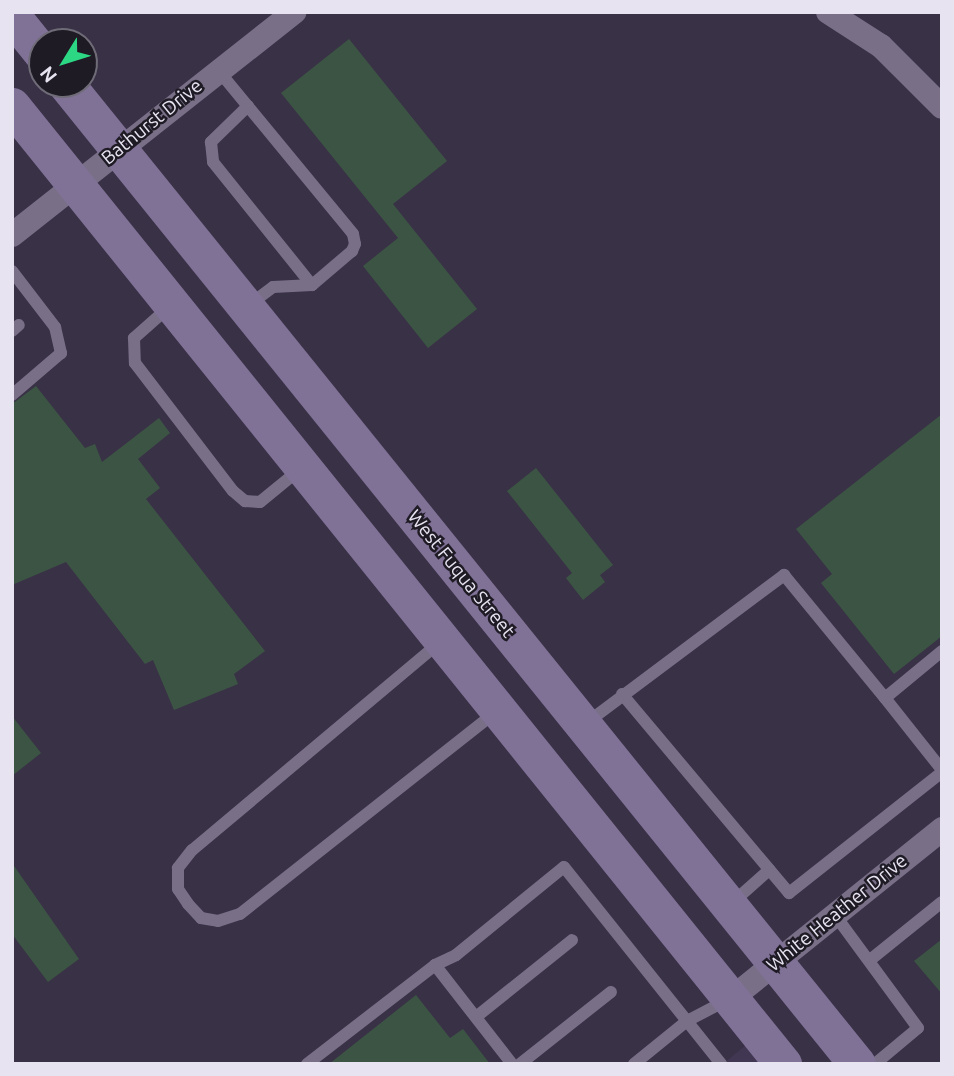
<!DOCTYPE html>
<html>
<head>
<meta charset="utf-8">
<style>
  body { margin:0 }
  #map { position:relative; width:954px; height:1076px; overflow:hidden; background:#393146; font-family:Ubuntu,sans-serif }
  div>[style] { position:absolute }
  .built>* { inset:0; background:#423753 }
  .building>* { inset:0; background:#3c5444 }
  .service>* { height:12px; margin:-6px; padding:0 6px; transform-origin:6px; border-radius:6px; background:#797088 }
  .minor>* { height:24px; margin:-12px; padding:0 12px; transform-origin:12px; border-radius:12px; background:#797088 }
  .secondary>* { height:37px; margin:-18.5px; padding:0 18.5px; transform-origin:18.5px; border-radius:18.5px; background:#807197 }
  span { translate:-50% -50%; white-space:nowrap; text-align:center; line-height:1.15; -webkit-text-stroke:5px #1f1b25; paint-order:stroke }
  .street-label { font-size:19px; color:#e8e3f1 }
  .frame { position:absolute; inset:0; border:14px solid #e8e3f1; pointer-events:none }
  .north { position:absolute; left:28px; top:28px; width:70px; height:70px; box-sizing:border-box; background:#1f1b25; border:2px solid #6f6b77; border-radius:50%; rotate:232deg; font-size:19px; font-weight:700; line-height:28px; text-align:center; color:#e8e3f1 }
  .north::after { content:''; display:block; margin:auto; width:24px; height:32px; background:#2cd884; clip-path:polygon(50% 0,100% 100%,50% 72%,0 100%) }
</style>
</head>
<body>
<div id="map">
  <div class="built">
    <div style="clip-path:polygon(747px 1044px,762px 1064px,723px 1064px)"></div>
  </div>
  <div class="building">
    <div style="clip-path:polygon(349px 39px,447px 161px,393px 204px,477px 309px,428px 348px,363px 266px,398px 238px,281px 93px)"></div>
    <div style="clip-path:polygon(36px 386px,85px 448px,95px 444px,102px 462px,159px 418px,170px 433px,138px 459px,160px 488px,146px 499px,265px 651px,234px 674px,238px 684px,174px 710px,153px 660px,145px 664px,66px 562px,12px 585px,12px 404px)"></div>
    <div style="clip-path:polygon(942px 414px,942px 636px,894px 674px,821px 583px,832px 574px,796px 529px)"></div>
    <div style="clip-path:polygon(536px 468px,613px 565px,600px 575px,605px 582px,583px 600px,566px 578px,572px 573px,507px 491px)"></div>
    <div style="clip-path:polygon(12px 716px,41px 753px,12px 776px)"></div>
    <div style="clip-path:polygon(12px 863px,79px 959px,48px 982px,12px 934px)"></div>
    <div style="clip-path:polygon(942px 939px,942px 994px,914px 961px)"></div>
    <div style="clip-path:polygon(416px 995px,450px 1038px,463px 1029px,490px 1064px,329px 1064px)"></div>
  </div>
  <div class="service">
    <div style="left:218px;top:70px;width:212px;rotate:50.5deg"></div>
    <div style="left:353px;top:234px;width:10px;rotate:79deg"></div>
    <div style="left:355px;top:244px;width:8px;rotate:113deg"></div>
    <div style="left:352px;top:251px;width:52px;rotate:139.6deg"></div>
    <div style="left:312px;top:285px;width:39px;rotate:177deg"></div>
    <div style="left:273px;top:287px;width:30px;rotate:143deg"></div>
    <div style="left:248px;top:106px;width:52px;rotate:135.8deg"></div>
    <div style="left:211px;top:142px;width:20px;rotate:84deg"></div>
    <div style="left:213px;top:162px;width:158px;rotate:51.2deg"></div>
    <div style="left:12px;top:271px;width:71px;rotate:52.5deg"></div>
    <div style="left:55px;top:327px;width:27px;rotate:77deg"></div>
    <div style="left:61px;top:353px;width:65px;rotate:139.4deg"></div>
    <div style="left:169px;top:307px;width:47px;rotate:138.5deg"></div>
    <div style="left:134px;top:338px;width:25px;rotate:88deg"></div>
    <div style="left:135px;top:363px;width:161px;rotate:52.6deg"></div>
    <div style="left:233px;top:491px;width:16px;rotate:40deg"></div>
    <div style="left:245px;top:501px;width:15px;rotate:4deg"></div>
    <div style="left:260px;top:502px;width:50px;rotate:-39.4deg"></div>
    <div style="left:12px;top:331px;width:9px;rotate:-41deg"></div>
    <div style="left:439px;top:643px;width:322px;rotate:140deg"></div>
    <div style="left:192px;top:850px;width:23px;rotate:128deg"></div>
    <div style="left:178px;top:868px;width:21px;rotate:90deg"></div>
    <div style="left:178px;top:889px;width:18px;rotate:56deg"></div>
    <div style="left:188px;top:904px;width:19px;rotate:47deg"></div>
    <div style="left:201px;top:918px;width:17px;rotate:10deg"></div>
    <div style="left:218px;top:921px;width:23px;rotate:-18deg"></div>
    <div style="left:240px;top:914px;width:326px;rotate:-38.3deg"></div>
    <div style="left:622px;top:694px;width:260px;rotate:50deg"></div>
    <div style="left:789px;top:893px;width:195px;rotate:-38.3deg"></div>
    <div style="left:885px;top:698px;width:92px;rotate:51.6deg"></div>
    <div style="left:585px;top:724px;width:249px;rotate:-36.8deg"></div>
    <div style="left:784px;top:575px;width:159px;rotate:50.6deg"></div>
    <div style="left:885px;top:698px;width:74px;rotate:-39.5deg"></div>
    <div style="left:732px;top:903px;width:50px;rotate:-41.7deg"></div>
    <div style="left:835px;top:915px;width:140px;rotate:53.7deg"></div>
    <div style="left:918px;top:1028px;width:56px;rotate:140.1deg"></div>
    <div style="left:870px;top:960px;width:92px;rotate:-38.9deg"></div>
    <div style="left:435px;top:965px;width:125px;rotate:52.1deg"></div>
    <div style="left:476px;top:1017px;width:123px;rotate:-38.7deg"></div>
    <div style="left:307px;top:1064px;width:162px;rotate:-37.7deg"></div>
    <div style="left:435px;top:965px;width:23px;rotate:-25deg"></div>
    <div style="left:456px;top:955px;width:139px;rotate:-39.2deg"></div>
    <div style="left:564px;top:867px;width:252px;rotate:51.4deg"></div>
    <div style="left:520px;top:1064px;width:116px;rotate:-38.4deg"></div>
    <div style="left:634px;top:1064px;width:68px;rotate:-39.1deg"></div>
    <div style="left:687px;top:1021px;width:47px;rotate:-27.6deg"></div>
  </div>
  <div class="minor">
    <div style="left:828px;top:12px;width:63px;rotate:32.7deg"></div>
    <div style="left:881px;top:46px;width:86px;rotate:45deg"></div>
    <div style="left:12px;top:235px;width:360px;rotate:-38.3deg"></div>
    <div style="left:732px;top:998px;width:270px;rotate:-38.8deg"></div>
  </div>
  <div class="secondary">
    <div style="left:12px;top:16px;width:48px;rotate:51deg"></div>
    <div style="left:66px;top:84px;width:1259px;rotate:51.09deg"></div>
    <div style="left:12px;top:106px;width:1230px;rotate:51.17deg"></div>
  </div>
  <div class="street-label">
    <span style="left:152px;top:122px;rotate:-39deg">Bathurst Drive</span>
    <span style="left:461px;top:574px;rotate:51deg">West Fuqua Street</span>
    <span style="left:837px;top:913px;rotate:-39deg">White Heather Drive</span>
  </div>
  <div class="frame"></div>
  <div class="north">N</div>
</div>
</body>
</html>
